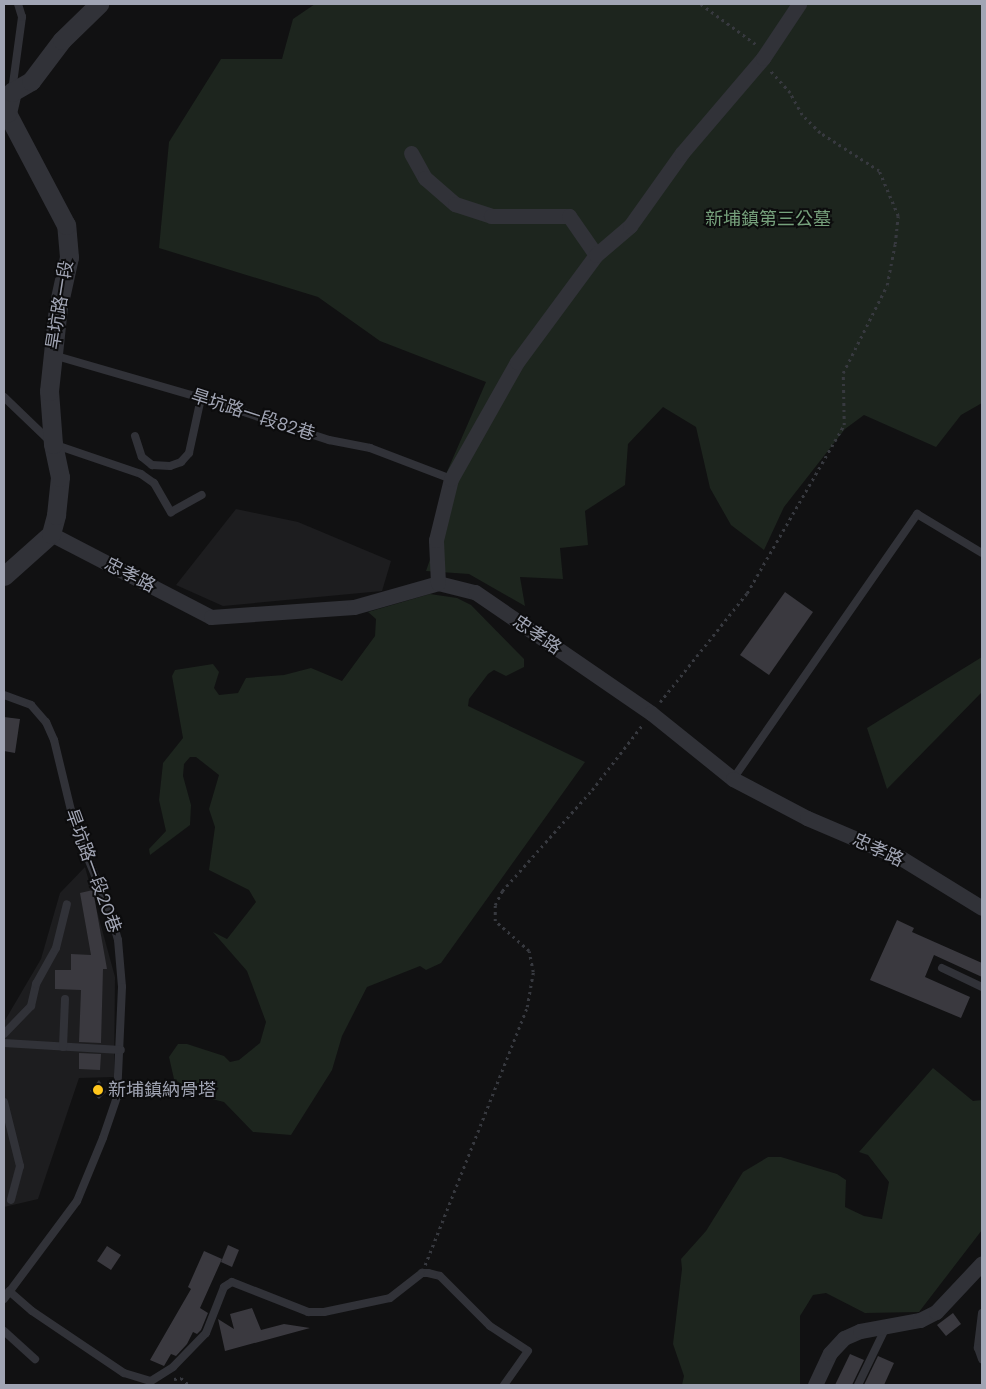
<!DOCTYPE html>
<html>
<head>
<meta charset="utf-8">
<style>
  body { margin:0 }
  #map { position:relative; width:986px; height:1389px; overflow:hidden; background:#111112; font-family:"DM Sans","Noto Sans TC",sans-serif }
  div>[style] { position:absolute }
  .built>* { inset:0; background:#1d1d1f }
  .green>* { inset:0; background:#1d251e }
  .building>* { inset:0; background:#3a393f }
  .path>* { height:2.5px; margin-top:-1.25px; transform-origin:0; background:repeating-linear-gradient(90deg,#37393f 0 2.5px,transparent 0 6.5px) }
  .service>* { height:8px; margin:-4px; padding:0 4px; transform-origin:4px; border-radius:4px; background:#313238 }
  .minor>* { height:15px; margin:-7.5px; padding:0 7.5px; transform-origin:7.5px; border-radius:7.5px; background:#313238 }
  .tertiary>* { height:19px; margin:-9.5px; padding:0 9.5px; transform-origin:9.5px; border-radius:9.5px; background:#313238 }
  .dots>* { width:14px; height:14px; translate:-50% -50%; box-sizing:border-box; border:2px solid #0c0c0d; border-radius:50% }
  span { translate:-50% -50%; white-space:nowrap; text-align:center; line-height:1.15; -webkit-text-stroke:4px #0c0c0d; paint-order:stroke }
  .park-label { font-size:18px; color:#76a17c }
  .street-label { font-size:18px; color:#a1a5b4 }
  .poi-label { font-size:18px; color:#a1a5b4 }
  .left { translate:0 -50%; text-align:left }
  .frame { position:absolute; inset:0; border:5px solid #a1a5b4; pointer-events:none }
</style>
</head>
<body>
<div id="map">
  <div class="built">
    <div style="clip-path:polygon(236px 509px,298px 522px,391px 561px,382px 591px,223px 606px,176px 585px)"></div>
    <div style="clip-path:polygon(85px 867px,115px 977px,114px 1077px,79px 1078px,38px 1199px,4px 1207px,4px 1022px,41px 959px,60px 893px)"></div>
  </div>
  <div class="green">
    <div style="clip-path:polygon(315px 4px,982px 4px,982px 403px,961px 415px,936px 447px,864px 415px,845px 429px,784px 507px,764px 550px,731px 525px,710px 488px,696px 427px,663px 407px,628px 444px,625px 485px,585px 511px,588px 545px,560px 548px,563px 579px,520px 577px,525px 606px,469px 574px,426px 571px,434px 548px,446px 474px,486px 382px,380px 341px,318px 297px,159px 248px,169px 142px,221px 59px,282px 59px,293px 19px)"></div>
    <div style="clip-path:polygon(430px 594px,457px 598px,471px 605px,524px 659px,524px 667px,506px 676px,494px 670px,488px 674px,469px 699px,468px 706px,585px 762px,441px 963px,426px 970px,420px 966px,367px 987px,342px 1036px,332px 1070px,291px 1135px,253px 1132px,224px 1102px,200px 1096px,174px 1079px,169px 1057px,178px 1044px,187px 1044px,224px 1056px,230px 1062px,239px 1060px,260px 1043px,266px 1022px,247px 971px,213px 932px,227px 939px,256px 902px,249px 890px,209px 870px,215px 827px,209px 809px,219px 775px,196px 757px,190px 757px,184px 764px,183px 776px,191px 805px,190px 825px,150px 855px,149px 849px,166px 831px,159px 800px,163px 763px,183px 738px,172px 676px,175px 670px,213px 664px,219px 672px,214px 688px,219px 695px,238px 693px,246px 678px,284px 675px,311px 668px,342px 681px,375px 636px,376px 619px,368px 612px)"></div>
    <div style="clip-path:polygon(982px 657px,982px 692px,887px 789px,867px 728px)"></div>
    <div style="clip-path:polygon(933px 1068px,973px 1101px,982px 1100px,982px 1230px,919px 1312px,865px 1313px,826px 1293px,813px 1295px,800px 1316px,800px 1385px,682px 1385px,684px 1376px,673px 1344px,682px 1269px,681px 1259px,706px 1231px,743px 1172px,768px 1157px,781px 1157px,837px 1174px,846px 1180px,845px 1207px,864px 1216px,882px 1219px,889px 1182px,868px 1155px,859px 1152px)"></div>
  </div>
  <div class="building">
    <div style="clip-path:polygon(785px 592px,813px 612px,769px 675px,740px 655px)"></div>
    <div style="clip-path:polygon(4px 717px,20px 719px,15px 753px,4px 751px)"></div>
    <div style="clip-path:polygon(93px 890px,107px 969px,103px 969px,101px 1043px,79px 1042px,81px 990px,55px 989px,55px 970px,71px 970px,71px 954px,91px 955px,80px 893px)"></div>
    <div style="clip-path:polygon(897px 920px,914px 928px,912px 932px,982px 963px,982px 977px,934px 955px,925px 977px,970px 997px,961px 1018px,870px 980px)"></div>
    <div style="clip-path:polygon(79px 1053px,101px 1054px,100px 1070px,79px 1069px)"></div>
    <div style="clip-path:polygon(99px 1080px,106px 1092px,99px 1099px,90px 1091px)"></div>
    <div style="clip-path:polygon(228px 1245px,239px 1250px,232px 1267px,221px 1262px)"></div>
    <div style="clip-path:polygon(107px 1246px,121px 1255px,111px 1270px,97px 1261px)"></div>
    <div style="clip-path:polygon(204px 1251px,222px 1259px,200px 1308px,208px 1313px,201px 1330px,197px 1334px,193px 1332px,187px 1344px,176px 1356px,171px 1354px,164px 1366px,150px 1360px,191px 1289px,188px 1287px)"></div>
    <div style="clip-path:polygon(252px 1308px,261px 1330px,284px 1324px,310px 1328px,225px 1351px,218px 1319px,234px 1329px,230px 1314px)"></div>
    <div style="clip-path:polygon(953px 1313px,961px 1324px,946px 1336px,937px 1325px)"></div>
    <div style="clip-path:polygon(850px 1354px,864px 1360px,852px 1385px,835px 1385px)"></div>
    <div style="clip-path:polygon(878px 1356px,894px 1363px,884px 1385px,864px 1385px)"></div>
  </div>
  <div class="path">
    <div style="left:701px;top:4px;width:69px;rotate:36.2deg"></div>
    <div style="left:660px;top:702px;width:139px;rotate:-51.4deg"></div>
    <div style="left:747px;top:593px;width:194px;rotate:-60deg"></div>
    <div style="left:844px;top:425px;width:52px;rotate:-91.1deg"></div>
    <div style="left:843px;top:373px;width:98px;rotate:-63.4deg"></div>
    <div style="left:887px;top:285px;width:42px;rotate:-79deg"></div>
    <div style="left:895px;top:244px;width:28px;rotate:-84deg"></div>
    <div style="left:898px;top:216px;width:49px;rotate:-112.9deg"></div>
    <div style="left:879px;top:171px;width:70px;rotate:-147.2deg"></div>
    <div style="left:820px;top:133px;width:25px;rotate:-135deg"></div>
    <div style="left:802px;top:115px;width:25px;rotate:-119deg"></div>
    <div style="left:790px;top:93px;width:31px;rotate:-132deg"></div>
    <div style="left:425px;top:1265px;width:277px;rotate:-68.4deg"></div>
    <div style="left:527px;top:1007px;width:36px;rotate:-80deg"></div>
    <div style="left:533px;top:972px;width:21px;rotate:-101deg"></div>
    <div style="left:529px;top:951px;width:45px;rotate:-138.6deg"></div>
    <div style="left:495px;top:921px;width:16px;rotate:-90deg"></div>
    <div style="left:495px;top:905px;width:16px;rotate:-63deg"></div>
    <div style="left:502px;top:891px;width:135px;rotate:-48.3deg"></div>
    <div style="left:592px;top:790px;width:83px;rotate:-52.3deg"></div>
    <div style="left:174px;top:1379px;width:7px;rotate:-8deg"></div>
    <div style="left:181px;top:1378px;width:11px;rotate:41deg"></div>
  </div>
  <div class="service">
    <div style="left:12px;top:91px;width:75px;rotate:-82.3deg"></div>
    <div style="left:22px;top:17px;width:14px;rotate:-107deg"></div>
    <div style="left:53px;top:355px;width:154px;rotate:16.2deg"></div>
    <div style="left:201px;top:398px;width:135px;rotate:18.2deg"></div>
    <div style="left:329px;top:440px;width:42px;rotate:11deg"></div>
    <div style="left:370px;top:448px;width:87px;rotate:20.9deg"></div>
    <div style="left:4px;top:397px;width:68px;rotate:43.8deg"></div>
    <div style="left:53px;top:444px;width:93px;rotate:18.8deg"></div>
    <div style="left:141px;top:474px;width:16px;rotate:35deg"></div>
    <div style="left:154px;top:483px;width:34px;rotate:60deg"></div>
    <div style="left:171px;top:512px;width:35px;rotate:-29deg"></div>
    <div style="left:135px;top:436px;width:22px;rotate:72deg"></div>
    <div style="left:142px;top:457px;width:13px;rotate:39deg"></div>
    <div style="left:152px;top:465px;width:18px;rotate:3deg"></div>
    <div style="left:170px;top:466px;width:12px;rotate:-20deg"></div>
    <div style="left:181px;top:462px;width:12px;rotate:-48deg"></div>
    <div style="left:189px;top:453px;width:56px;rotate:-77.7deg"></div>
    <div style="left:4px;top:695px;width:29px;rotate:20deg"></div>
    <div style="left:31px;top:705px;width:23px;rotate:49deg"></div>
    <div style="left:46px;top:722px;width:20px;rotate:66deg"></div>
    <div style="left:54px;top:740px;width:89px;rotate:76.4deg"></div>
    <div style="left:75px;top:827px;width:92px;rotate:67.6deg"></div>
    <div style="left:110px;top:912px;width:29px;rotate:74deg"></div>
    <div style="left:118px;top:940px;width:47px;rotate:85.1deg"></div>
    <div style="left:122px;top:987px;width:110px;rotate:92.6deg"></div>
    <div style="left:117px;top:1097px;width:43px;rotate:108.9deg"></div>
    <div style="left:103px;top:1138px;width:68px;rotate:112.4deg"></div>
    <div style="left:77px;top:1201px;width:122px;rotate:126.7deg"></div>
    <div style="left:733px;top:779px;width:323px;rotate:-55.2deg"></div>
    <div style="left:917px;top:514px;width:76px;rotate:31deg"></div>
    <div style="left:942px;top:968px;width:44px;rotate:25.4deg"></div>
    <div style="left:4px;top:1034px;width:39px;rotate:-46deg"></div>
    <div style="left:31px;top:1006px;width:23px;rotate:-77deg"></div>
    <div style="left:36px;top:984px;width:41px;rotate:-60.9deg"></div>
    <div style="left:56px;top:948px;width:45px;rotate:-76deg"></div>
    <div style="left:4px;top:1043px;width:117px;rotate:3.4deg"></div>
    <div style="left:63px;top:1047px;width:48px;rotate:-87.6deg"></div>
    <div style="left:4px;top:1102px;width:66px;rotate:76deg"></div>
    <div style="left:20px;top:1166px;width:35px;rotate:105deg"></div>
    <div style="left:9px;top:1291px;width:30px;rotate:41deg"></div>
    <div style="left:32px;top:1311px;width:111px;rotate:34deg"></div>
    <div style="left:124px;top:1373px;width:28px;rotate:17deg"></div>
    <div style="left:151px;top:1381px;width:26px;rotate:-32deg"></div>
    <div style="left:173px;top:1367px;width:47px;rotate:-45.9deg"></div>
    <div style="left:206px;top:1333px;width:49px;rotate:-68.6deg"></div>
    <div style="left:224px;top:1287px;width:9px;rotate:-32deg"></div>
    <div style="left:232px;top:1282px;width:82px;rotate:21.5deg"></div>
    <div style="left:308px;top:1312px;width:16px"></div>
    <div style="left:324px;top:1312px;width:67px;rotate:-12deg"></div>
    <div style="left:390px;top:1298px;width:41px;rotate:-38deg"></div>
    <div style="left:422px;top:1273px;width:6px"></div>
    <div style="left:428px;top:1273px;width:12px;rotate:14deg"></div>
    <div style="left:440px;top:1276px;width:71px;rotate:45deg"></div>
    <div style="left:490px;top:1326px;width:45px;rotate:33.3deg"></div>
    <div style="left:528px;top:1351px;width:42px;rotate:125.2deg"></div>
    <div style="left:982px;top:1313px;width:35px;rotate:97deg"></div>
    <div style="left:978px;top:1348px;width:12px;rotate:70deg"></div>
    <div style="left:4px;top:1331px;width:42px;rotate:42.1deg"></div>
    <div style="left:858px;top:1385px;width:64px;rotate:-64.2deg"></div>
  </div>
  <div class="minor">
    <div style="left:411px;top:153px;width:29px;rotate:61deg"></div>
    <div style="left:425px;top:178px;width:40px;rotate:41deg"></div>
    <div style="left:455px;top:204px;width:38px;rotate:18deg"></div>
    <div style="left:491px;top:216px;width:78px"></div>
    <div style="left:569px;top:216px;width:47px;rotate:55.3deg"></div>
    <div style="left:51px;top:534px;width:180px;rotate:27.4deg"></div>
    <div style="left:211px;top:617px;width:143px;rotate:-4deg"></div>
    <div style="left:354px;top:607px;width:87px;rotate:-15.9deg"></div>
    <div style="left:438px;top:583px;width:38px;rotate:14deg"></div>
    <div style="left:475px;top:592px;width:214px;rotate:34.5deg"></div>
    <div style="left:651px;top:713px;width:105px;rotate:38.8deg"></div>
    <div style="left:733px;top:779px;width:84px;rotate:27.8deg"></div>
    <div style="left:807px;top:818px;width:102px;rotate:23.1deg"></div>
    <div style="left:901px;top:858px;width:95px;rotate:31.7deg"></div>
    <div style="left:438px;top:583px;width:43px;rotate:-92.7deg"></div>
    <div style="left:436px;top:540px;width:63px;rotate:-76.2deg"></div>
    <div style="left:451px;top:479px;width:134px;rotate:-60.6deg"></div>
    <div style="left:517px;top:362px;width:133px;rotate:-53.6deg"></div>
    <div style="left:596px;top:255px;width:45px;rotate:-40.5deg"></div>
    <div style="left:630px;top:226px;width:90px;rotate:-54.5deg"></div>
    <div style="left:682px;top:153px;width:125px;rotate:-49.5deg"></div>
    <div style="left:763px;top:58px;width:65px;rotate:-56.3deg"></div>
    <div style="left:815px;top:1385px;width:35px;rotate:-65deg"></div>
    <div style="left:830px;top:1353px;width:21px;rotate:-47deg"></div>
    <div style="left:844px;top:1338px;width:17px;rotate:-24deg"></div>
    <div style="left:860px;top:1331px;width:61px;rotate:-10.4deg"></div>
    <div style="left:920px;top:1320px;width:18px;rotate:-27deg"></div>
    <div style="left:936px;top:1312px;width:67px;rotate:-46.8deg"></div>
  </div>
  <div class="tertiary">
    <div style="left:4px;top:576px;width:63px;rotate:-41.8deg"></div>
    <div style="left:51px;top:534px;width:20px;rotate:-75deg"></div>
    <div style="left:56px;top:515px;width:38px;rotate:-84deg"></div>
    <div style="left:60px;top:477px;width:34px;rotate:-102deg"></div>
    <div style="left:53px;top:444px;width:53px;rotate:-94.3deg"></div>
    <div style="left:49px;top:391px;width:84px;rotate:-83.9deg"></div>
    <div style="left:58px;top:307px;width:51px;rotate:-77.6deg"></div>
    <div style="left:69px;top:257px;width:32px;rotate:-95deg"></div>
    <div style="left:66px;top:225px;width:127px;rotate:-117.8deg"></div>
    <div style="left:7px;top:113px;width:22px;rotate:-77deg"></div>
    <div style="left:12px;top:92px;width:22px;rotate:-30deg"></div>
    <div style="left:31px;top:81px;width:51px;rotate:-52.9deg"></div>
    <div style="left:62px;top:40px;width:52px;rotate:-44.2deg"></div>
  </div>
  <div class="dots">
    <div style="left:98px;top:1090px;background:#ffc61c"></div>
  </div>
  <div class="park-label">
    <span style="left:768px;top:219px">新埔鎮第三公墓</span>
  </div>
  <div class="street-label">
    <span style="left:60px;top:305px;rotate:-81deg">旱坑路一段</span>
    <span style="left:253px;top:415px;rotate:18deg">旱坑路一段82巷</span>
    <span style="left:130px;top:575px;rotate:27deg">忠孝路</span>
    <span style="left:537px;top:635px;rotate:34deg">忠孝路</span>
    <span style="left:878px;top:850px;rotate:25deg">忠孝路</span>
    <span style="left:93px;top:871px;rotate:70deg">旱坑路一段20巷</span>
  </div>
  <div class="poi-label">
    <span class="left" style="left:108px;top:1090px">新埔鎮納骨塔</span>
  </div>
  <div class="frame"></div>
</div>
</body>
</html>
